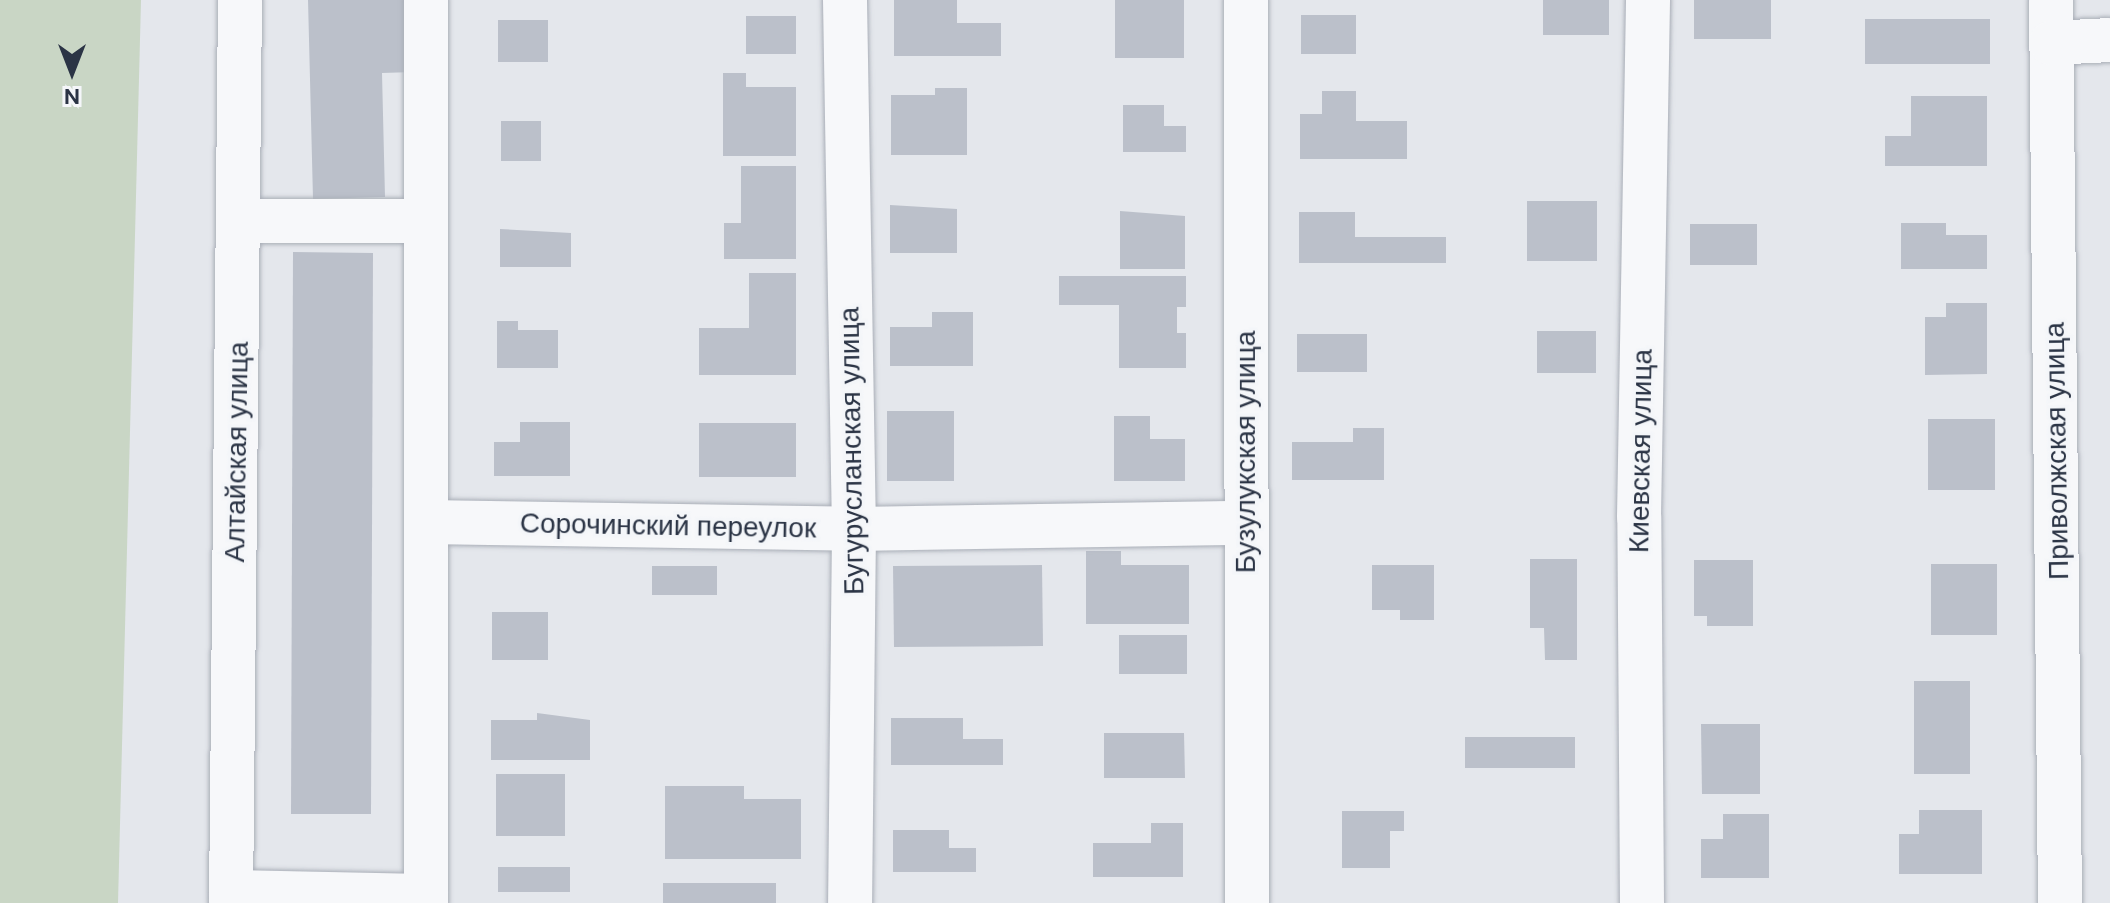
<!DOCTYPE html>
<html>
<head>
<meta charset="utf-8">
<style>
  body { margin:0 }
  #map { position:relative; width:2110px; height:903px; overflow:hidden; background:#e4e7ec; font-family:"DM Sans",sans-serif }
  div>[style] { position:absolute }
  .green>* { inset:0; background:#c9d6c5 }
  .building>* { inset:0; background:#bbc0ca }
  .roads { filter:drop-shadow(0 0 2px #a9aeb7) drop-shadow(0 0 2px #a9aeb7) }
  .minor>* { height:44px; margin:-22px; padding:0 22px; transform-origin:22px; border-radius:22px; background:#f7f8fa }
  span { translate:-50% -50%; white-space:nowrap; text-align:center; line-height:1.15; -webkit-text-stroke:7px #f4f6f9; paint-order:stroke }
  .street-label { font-size:28px; color:#2b3445 }
  .north { position:absolute; left:32px; top:32px; width:80px; height:80px; -webkit-text-stroke:6px #f4f6f9; paint-order:stroke; rotate:180deg; font-size:22px; font-weight:700; line-height:32px; text-align:center; color:#2b3445 }
  .north::after { content:''; display:block; margin:auto; width:28px; height:36px; background:#2b3445; clip-path:polygon(50% 0,100% 100%,50% 72%,0 100%) }
</style>
</head>
<body>
<div id="map">
  <div class="green">
    <div style="clip-path:polygon(0 0,141px 0,118px 903px,0 903px)"></div>
  </div>
  <div class="building">
    <div style="clip-path:polygon(308px 0,413px 0,414px 72px,382px 73px,385px 197px,313px 199px)"></div>
    <div style="clip-path:polygon(894px 0,957px 0,957px 23px,1001px 23px,1001px 56px,894px 56px)"></div>
    <div style="clip-path:polygon(1115px 0,1184px 0,1184px 58px,1115px 58px)"></div>
    <div style="clip-path:polygon(1543px 0,1609px 0,1609px 35px,1543px 35px)"></div>
    <div style="clip-path:polygon(1694px 0,1771px 0,1771px 39px,1694px 39px)"></div>
    <div style="clip-path:polygon(1301px 15px,1356px 15px,1356px 54px,1301px 54px)"></div>
    <div style="clip-path:polygon(746px 16px,796px 16px,796px 54px,746px 54px)"></div>
    <div style="clip-path:polygon(1865px 19px,1990px 19px,1990px 64px,1865px 64px)"></div>
    <div style="clip-path:polygon(498px 20px,548px 20px,548px 62px,498px 62px)"></div>
    <div style="clip-path:polygon(723px 73px,746px 73px,746px 87px,796px 87px,796px 156px,723px 156px)"></div>
    <div style="clip-path:polygon(935px 88px,967px 88px,967px 155px,891px 155px,891px 95px,935px 95px)"></div>
    <div style="clip-path:polygon(1322px 91px,1356px 91px,1356px 121px,1407px 121px,1407px 159px,1300px 159px,1300px 114px,1322px 114px)"></div>
    <div style="clip-path:polygon(1911px 96px,1987px 96px,1987px 166px,1885px 166px,1885px 136px,1911px 136px)"></div>
    <div style="clip-path:polygon(1123px 105px,1164px 105px,1164px 126px,1186px 126px,1186px 152px,1123px 152px)"></div>
    <div style="clip-path:polygon(501px 121px,541px 121px,541px 161px,501px 161px)"></div>
    <div style="clip-path:polygon(741px 166px,796px 166px,796px 259px,724px 259px,724px 223px,741px 223px)"></div>
    <div style="clip-path:polygon(1527px 201px,1597px 201px,1597px 261px,1527px 261px)"></div>
    <div style="clip-path:polygon(890px 205px,957px 209px,957px 253px,890px 253px)"></div>
    <div style="clip-path:polygon(1120px 211px,1185px 216px,1185px 269px,1120px 269px)"></div>
    <div style="clip-path:polygon(1299px 212px,1355px 212px,1355px 237px,1446px 237px,1446px 263px,1299px 263px)"></div>
    <div style="clip-path:polygon(1901px 223px,1946px 223px,1946px 235px,1987px 235px,1987px 269px,1901px 269px)"></div>
    <div style="clip-path:polygon(1690px 224px,1757px 224px,1757px 265px,1690px 265px)"></div>
    <div style="clip-path:polygon(500px 229px,571px 233px,571px 267px,500px 267px)"></div>
    <div style="clip-path:polygon(293px 252px,373px 253px,371px 814px,291px 814px)"></div>
    <div style="clip-path:polygon(749px 273px,796px 273px,796px 375px,699px 375px,699px 328px,749px 328px)"></div>
    <div style="clip-path:polygon(1059px 276px,1186px 276px,1186px 307px,1177px 307px,1177px 333px,1186px 333px,1186px 368px,1119px 368px,1119px 305px,1059px 305px)"></div>
    <div style="clip-path:polygon(1946px 303px,1987px 303px,1987px 374px,1925px 375px,1925px 317px,1946px 317px)"></div>
    <div style="clip-path:polygon(932px 312px,973px 312px,973px 366px,890px 366px,890px 327px,932px 327px)"></div>
    <div style="clip-path:polygon(497px 321px,518px 321px,518px 330px,558px 330px,558px 368px,497px 368px)"></div>
    <div style="clip-path:polygon(1537px 331px,1596px 331px,1596px 373px,1537px 373px)"></div>
    <div style="clip-path:polygon(1297px 334px,1367px 334px,1367px 372px,1297px 372px)"></div>
    <div style="clip-path:polygon(887px 411px,954px 411px,954px 481px,887px 481px)"></div>
    <div style="clip-path:polygon(1114px 416px,1150px 416px,1150px 439px,1185px 439px,1185px 481px,1114px 481px)"></div>
    <div style="clip-path:polygon(1928px 419px,1995px 419px,1995px 490px,1928px 490px)"></div>
    <div style="clip-path:polygon(520px 422px,570px 422px,570px 476px,494px 476px,494px 442px,520px 442px)"></div>
    <div style="clip-path:polygon(699px 423px,796px 423px,796px 477px,699px 477px)"></div>
    <div style="clip-path:polygon(1353px 428px,1384px 428px,1384px 480px,1292px 480px,1292px 442px,1353px 442px)"></div>
    <div style="clip-path:polygon(1086px 551px,1121px 551px,1121px 565px,1189px 565px,1189px 624px,1086px 624px)"></div>
    <div style="clip-path:polygon(1530px 559px,1577px 559px,1577px 660px,1545px 660px,1544px 628px,1530px 628px)"></div>
    <div style="clip-path:polygon(1694px 560px,1753px 560px,1753px 626px,1707px 626px,1707px 616px,1694px 616px)"></div>
    <div style="clip-path:polygon(1931px 564px,1997px 564px,1997px 635px,1931px 635px)"></div>
    <div style="clip-path:polygon(1042px 565px,1043px 646px,894px 647px,893px 566px)"></div>
    <div style="clip-path:polygon(1372px 565px,1434px 565px,1434px 620px,1400px 620px,1400px 610px,1372px 610px)"></div>
    <div style="clip-path:polygon(652px 566px,717px 566px,717px 595px,652px 595px)"></div>
    <div style="clip-path:polygon(492px 612px,548px 612px,548px 660px,492px 660px)"></div>
    <div style="clip-path:polygon(1119px 635px,1187px 635px,1187px 674px,1119px 674px)"></div>
    <div style="clip-path:polygon(1914px 681px,1970px 681px,1970px 774px,1914px 774px)"></div>
    <div style="clip-path:polygon(537px 713px,590px 720px,590px 760px,491px 760px,491px 720px,537px 720px)"></div>
    <div style="clip-path:polygon(891px 718px,963px 718px,963px 739px,1003px 739px,1003px 765px,891px 765px)"></div>
    <div style="clip-path:polygon(1701px 724px,1760px 724px,1760px 794px,1702px 794px)"></div>
    <div style="clip-path:polygon(1104px 733px,1184px 733px,1185px 778px,1104px 778px)"></div>
    <div style="clip-path:polygon(1465px 737px,1575px 737px,1575px 768px,1465px 768px)"></div>
    <div style="clip-path:polygon(496px 774px,565px 774px,565px 836px,496px 836px)"></div>
    <div style="clip-path:polygon(665px 786px,744px 786px,744px 799px,801px 799px,801px 859px,665px 859px)"></div>
    <div style="clip-path:polygon(1919px 810px,1982px 810px,1982px 874px,1899px 874px,1899px 834px,1919px 834px)"></div>
    <div style="clip-path:polygon(1342px 811px,1404px 811px,1404px 831px,1390px 831px,1390px 868px,1342px 868px)"></div>
    <div style="clip-path:polygon(1723px 814px,1769px 814px,1769px 878px,1701px 878px,1701px 839px,1723px 839px)"></div>
    <div style="clip-path:polygon(1151px 823px,1183px 823px,1183px 877px,1093px 877px,1093px 843px,1151px 843px)"></div>
    <div style="clip-path:polygon(893px 830px,949px 830px,949px 848px,976px 848px,976px 872px,893px 872px)"></div>
    <div style="clip-path:polygon(498px 867px,570px 867px,570px 892px,498px 892px)"></div>
    <div style="clip-path:polygon(663px 883px,776px 883px,776px 903px,663px 903px)"></div>
  </div>
  <div class="roads">
    <div class="minor">
      <div style="left:845px;top:0;width:529px;rotate:89.03deg"></div>
      <div style="left:854px;top:529px;width:374px;rotate:90.6deg"></div>
      <div style="left:1246px;top:0;width:903px;rotate:89.94deg"></div>
      <div style="left:2051px;top:0;width:903px;rotate:89.43deg"></div>
      <div style="left:2051px;top:43px;width:59px;rotate:-2.9deg"></div>
      <div style="left:240px;top:221px;width:186px"></div>
      <div style="left:426px;top:522px;width:428px;rotate:0.9deg"></div>
      <div style="left:854px;top:529px;width:392px;rotate:-0.9deg"></div>
      <div style="left:231px;top:892px;width:195px;rotate:1.2deg"></div>
      <div style="left:231px;top:903px;width:903px;rotate:-89.43deg"></div>
      <div style="left:426px;top:903px;width:903px;rotate:-90deg"></div>
      <div style="left:1642px;top:903px;width:386px;rotate:-90.4deg"></div>
      <div style="left:1639px;top:517px;width:517px;rotate:-89deg"></div>
    </div>
  </div>
  <div class="street-label">
    <span style="left:852px;top:451px;rotate:-91deg">Бугурусланская улица</span>
    <span style="left:1641px;top:451px;rotate:-89deg">Киевская улица</span>
    <span style="left:2057px;top:451px;rotate:-91deg">Приволжская улица</span>
    <span style="left:237px;top:452px;rotate:-89deg">Алтайская улица</span>
    <span style="left:1246px;top:452px;rotate:-90deg">Бузулукская улица</span>
    <span style="left:668px;top:526px;rotate:1deg">Сорочинский переулок</span>
  </div>
  <div class="north">N</div>
</div>
</body>
</html>
